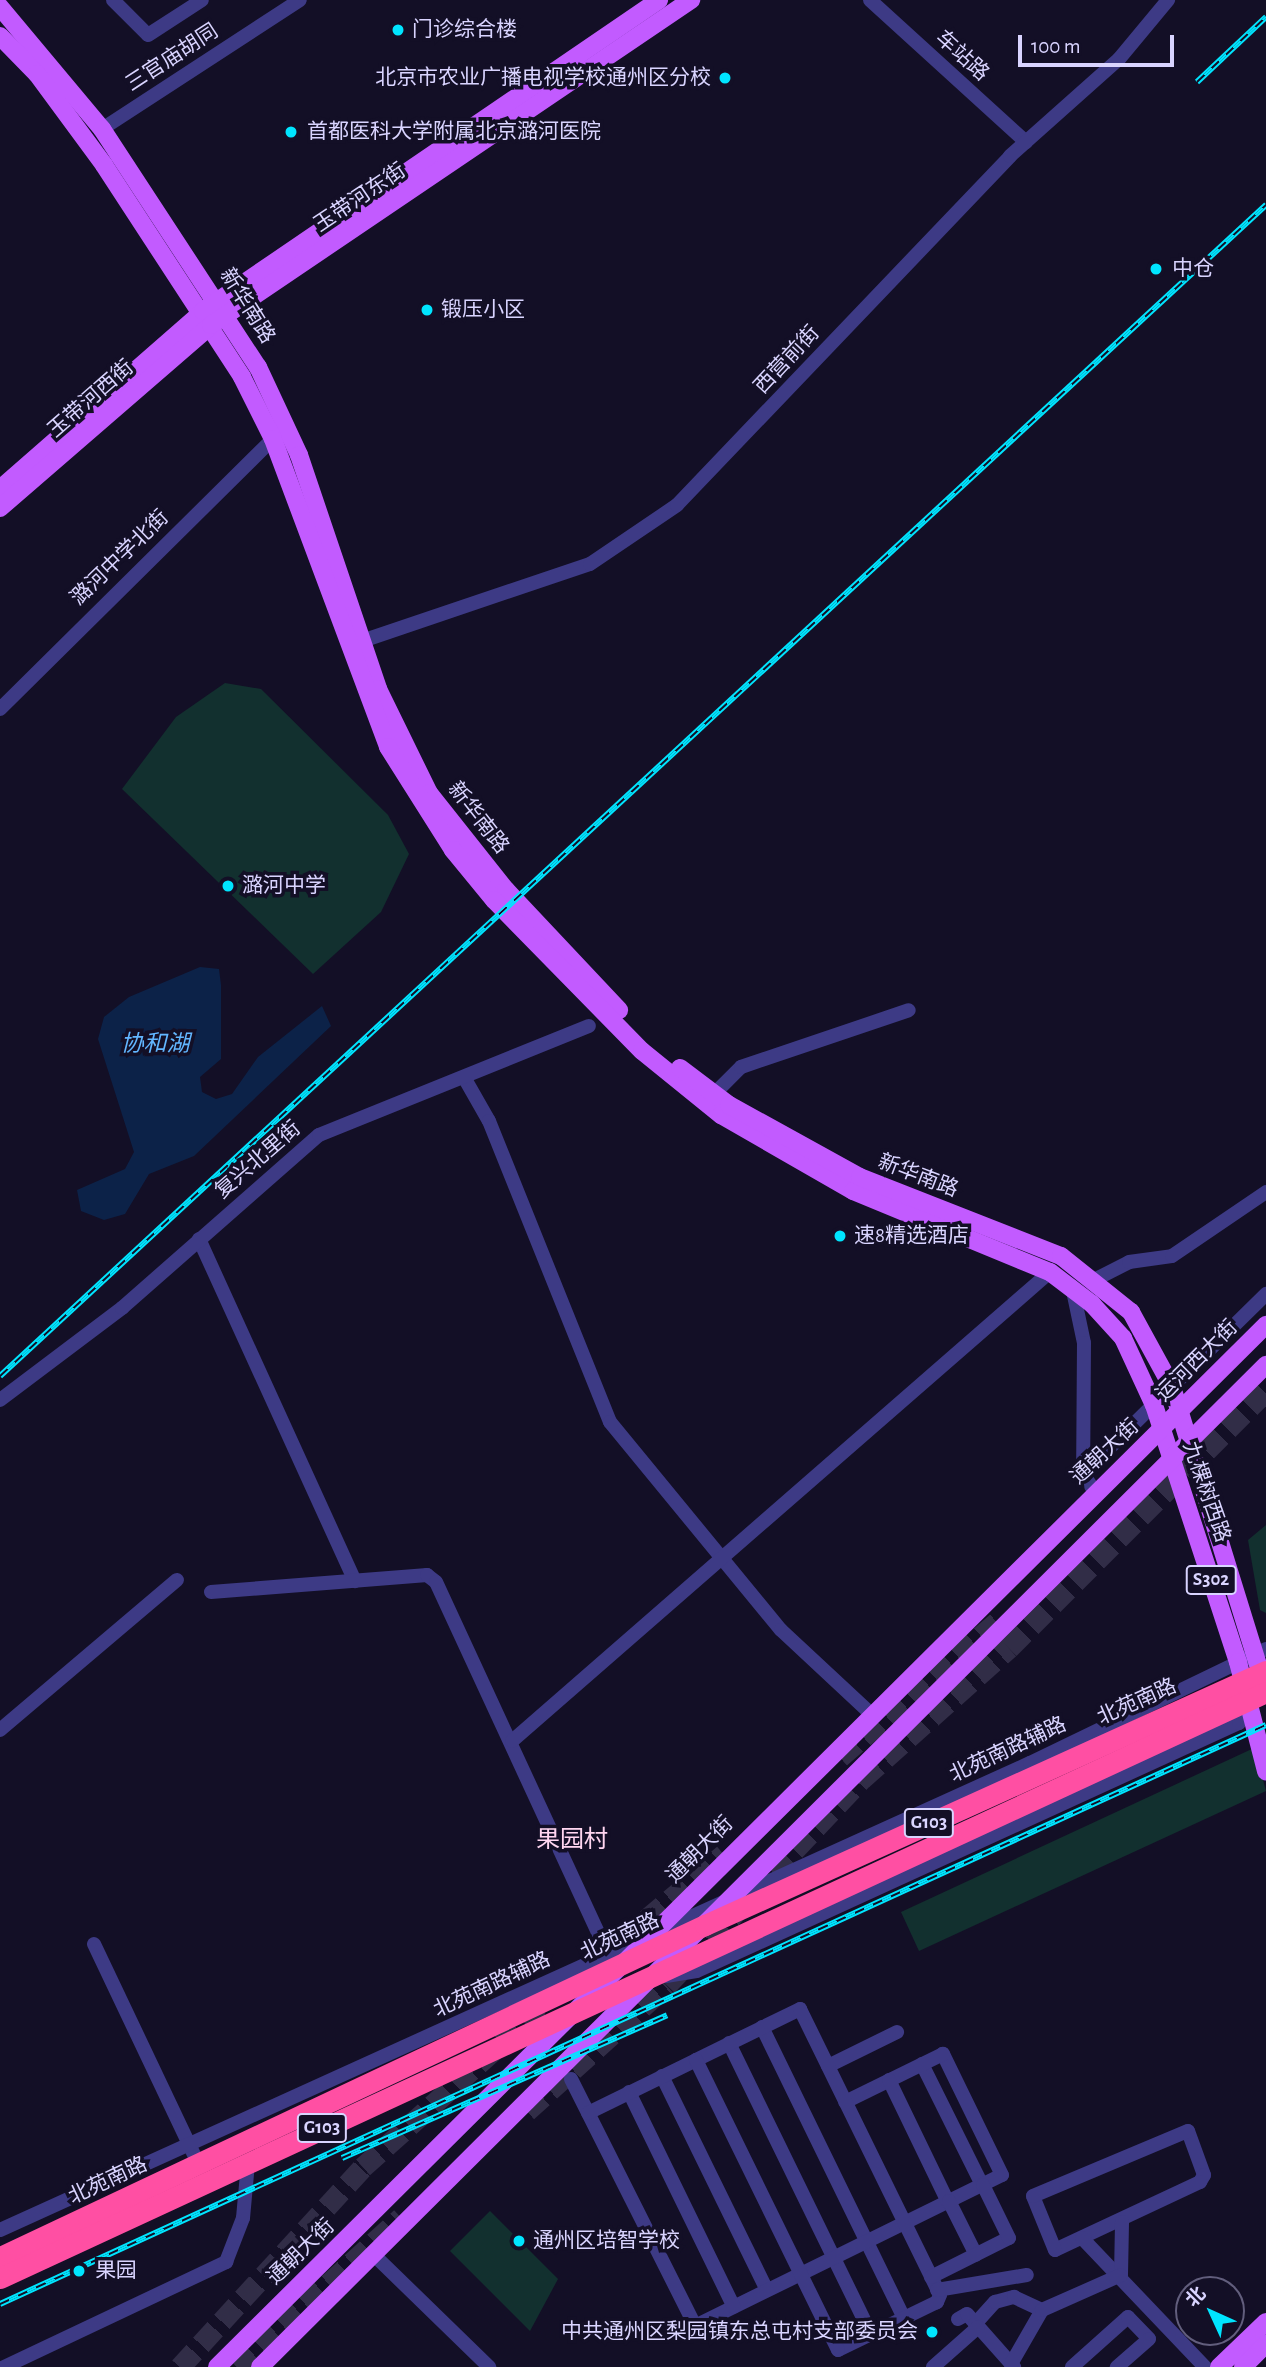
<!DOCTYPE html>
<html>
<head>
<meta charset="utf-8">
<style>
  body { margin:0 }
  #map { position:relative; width:1266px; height:2367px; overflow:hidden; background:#130f26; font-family:"Alegreya Sans","Noto Sans SC",sans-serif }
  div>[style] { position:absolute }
  .green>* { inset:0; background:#12302f }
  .water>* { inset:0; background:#0c2248 }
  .highway-tunnel>* { height:21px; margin-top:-10.5px; transform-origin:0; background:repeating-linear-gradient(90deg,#312d47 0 21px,transparent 0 31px) }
  .minor>* { height:14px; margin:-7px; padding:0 7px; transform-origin:7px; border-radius:7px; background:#3d3a85 }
  .major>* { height:18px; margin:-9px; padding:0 9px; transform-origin:9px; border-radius:9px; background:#c25bff }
  .highway>* { height:21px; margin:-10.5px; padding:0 10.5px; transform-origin:10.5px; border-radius:10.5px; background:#ff4fa3 }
  .rail>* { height:6px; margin-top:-3px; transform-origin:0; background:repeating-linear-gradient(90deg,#130f26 0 10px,#00e5ff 0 20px); box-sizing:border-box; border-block:2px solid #00e5ff }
  .dots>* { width:19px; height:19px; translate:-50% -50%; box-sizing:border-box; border:4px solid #130f26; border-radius:50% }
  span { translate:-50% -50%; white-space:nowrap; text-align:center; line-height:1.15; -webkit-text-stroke:7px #130f26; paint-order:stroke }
  .shield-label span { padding:2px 5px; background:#130f26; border:2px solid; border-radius:5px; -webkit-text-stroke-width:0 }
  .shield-label { font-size:19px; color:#d9d4ff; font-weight:700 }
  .poi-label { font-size:21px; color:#d9d4ff }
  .left { translate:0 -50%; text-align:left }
  .right { translate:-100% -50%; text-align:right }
  .street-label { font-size:21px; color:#d9d4ff }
  .water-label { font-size:23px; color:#62b6ff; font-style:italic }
  .quarter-label { font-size:24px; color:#ffd6f0 }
  .north { position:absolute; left:1175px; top:2276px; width:70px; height:70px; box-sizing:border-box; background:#130f26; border:2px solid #625e7d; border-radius:50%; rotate:315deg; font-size:19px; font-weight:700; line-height:28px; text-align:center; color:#d9d4ff }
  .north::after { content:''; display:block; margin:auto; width:24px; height:32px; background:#00e5ff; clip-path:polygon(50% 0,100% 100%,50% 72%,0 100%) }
  .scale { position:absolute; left:1018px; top:35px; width:156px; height:32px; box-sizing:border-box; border:4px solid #d9d4ff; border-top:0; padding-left:9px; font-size:21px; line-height:24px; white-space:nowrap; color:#d9d4ff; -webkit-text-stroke:5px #130f26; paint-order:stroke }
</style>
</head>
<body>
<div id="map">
  <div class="green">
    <div style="clip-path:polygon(225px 683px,261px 689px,388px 815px,409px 854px,381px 912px,313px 974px,122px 789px,176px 717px)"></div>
    <div style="clip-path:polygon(1266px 1525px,1266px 1613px,1260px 1610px,1248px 1540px)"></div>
    <div style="clip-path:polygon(1254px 1748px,1266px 1791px,919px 1951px,901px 1912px)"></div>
    <div style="clip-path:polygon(490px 2211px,558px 2279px,530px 2331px,450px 2251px)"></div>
  </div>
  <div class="water">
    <div style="clip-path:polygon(200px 967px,219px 969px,221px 985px,221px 1059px,200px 1077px,202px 1092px,216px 1099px,232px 1094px,258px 1057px,322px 1006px,331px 1026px,194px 1156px,149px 1174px,125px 1214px,104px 1220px,81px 1211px,77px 1190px,125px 1169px,134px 1152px,98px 1039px,104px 1017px,129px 997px)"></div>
  </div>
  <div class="highway-tunnel">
    <div style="left:840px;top:1757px;width:216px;rotate:-40.7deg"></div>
    <div style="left:599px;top:1959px;width:163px;rotate:-40deg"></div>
    <div style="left:527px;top:2111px;width:188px;rotate:-42deg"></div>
    <div style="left:667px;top:1985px;width:284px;rotate:-46.6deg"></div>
    <div style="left:862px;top:1779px;width:197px;rotate:-41.7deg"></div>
    <div style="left:1009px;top:1648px;width:363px;rotate:-45deg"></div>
    <div style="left:180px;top:2367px;width:271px;rotate:-47.5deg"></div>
    <div style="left:363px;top:2167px;width:243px;rotate:-41.8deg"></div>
    <div style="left:237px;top:2367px;width:222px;rotate:-42.3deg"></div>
  </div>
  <div class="minor">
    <div style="left:113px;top:0;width:49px;rotate:45deg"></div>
    <div style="left:148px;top:35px;width:64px;rotate:-32.9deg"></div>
    <div style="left:870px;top:0;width:211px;rotate:42.3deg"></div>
    <div style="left:102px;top:129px;width:236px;rotate:-33.1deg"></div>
    <div style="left:365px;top:640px;width:237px;rotate:-18.7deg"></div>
    <div style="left:590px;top:564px;width:105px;rotate:-34.1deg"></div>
    <div style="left:677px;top:505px;width:482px;rotate:-46.3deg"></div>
    <div style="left:1010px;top:156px;width:146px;rotate:-41.7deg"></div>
    <div style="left:1119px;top:59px;width:77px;rotate:-50.3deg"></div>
    <div style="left:0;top:709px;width:384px;rotate:-44.7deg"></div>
    <div style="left:465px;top:1079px;width:48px;rotate:60.3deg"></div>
    <div style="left:489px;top:1121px;width:324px;rotate:68.1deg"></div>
    <div style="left:610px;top:1422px;width:269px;rotate:50.6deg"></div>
    <div style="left:781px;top:1630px;width:122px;rotate:43deg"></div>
    <div style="left:714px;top:1094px;width:38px;rotate:-45deg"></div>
    <div style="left:741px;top:1067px;width:177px;rotate:-18.7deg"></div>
    <div style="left:199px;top:1239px;width:376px;rotate:65.5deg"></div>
    <div style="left:1096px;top:1279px;width:37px;rotate:-27deg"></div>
    <div style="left:1129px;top:1262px;width:43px;rotate:-7.9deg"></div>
    <div style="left:1172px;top:1256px;width:114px;rotate:-34.2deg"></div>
    <div style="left:1072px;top:1286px;width:58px;rotate:78.1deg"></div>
    <div style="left:1084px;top:1343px;width:131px;rotate:90.4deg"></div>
    <div style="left:1083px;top:1474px;width:22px;rotate:56deg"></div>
    <div style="left:0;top:1400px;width:153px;rotate:-37deg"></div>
    <div style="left:122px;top:1308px;width:262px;rotate:-41.3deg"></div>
    <div style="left:319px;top:1135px;width:291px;rotate:-22deg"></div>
    <div style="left:1083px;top:1474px;width:257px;rotate:-44.5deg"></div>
    <div style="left:211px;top:1592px;width:217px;rotate:-4.5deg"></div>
    <div style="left:427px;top:1575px;width:11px;rotate:38deg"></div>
    <div style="left:436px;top:1582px;width:417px;rotate:65.2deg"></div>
    <div style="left:0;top:1730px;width:232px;rotate:-40.3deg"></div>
    <div style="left:512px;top:1741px;width:714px;rotate:-41.08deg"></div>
    <div style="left:94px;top:1944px;width:233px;rotate:64.6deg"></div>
    <div style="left:666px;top:1976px;width:31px;rotate:-9deg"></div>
    <div style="left:697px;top:1971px;width:596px;rotate:-24.59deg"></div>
    <div style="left:1239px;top:1723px;width:24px;rotate:-68deg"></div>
    <div style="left:762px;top:2027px;width:324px;rotate:64deg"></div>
    <div style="left:729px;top:2043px;width:324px;rotate:64deg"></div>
    <div style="left:922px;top:2064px;width:135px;rotate:63.6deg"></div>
    <div style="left:828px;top:2066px;width:77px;rotate:-26.2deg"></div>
    <div style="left:662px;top:2076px;width:238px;rotate:63.9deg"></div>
    <div style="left:571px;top:2079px;width:276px;rotate:63.3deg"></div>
    <div style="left:695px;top:2326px;width:342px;rotate:-26.2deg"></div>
    <div style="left:1002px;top:2175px;width:135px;rotate:-116deg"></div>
    <div style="left:943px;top:2054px;width:109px;rotate:153.9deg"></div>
    <div style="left:889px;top:2080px;width:136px;rotate:64.2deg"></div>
    <div style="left:629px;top:2092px;width:239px;rotate:64deg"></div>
    <div style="left:588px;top:2113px;width:120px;rotate:-26.1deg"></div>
    <div style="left:696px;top:2060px;width:116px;rotate:-26.1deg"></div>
    <div style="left:800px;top:2009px;width:318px;rotate:63.9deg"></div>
    <div style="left:940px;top:2295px;width:8px;rotate:113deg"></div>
    <div style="left:937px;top:2302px;width:110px;rotate:154.1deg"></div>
    <div style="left:838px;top:2350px;width:323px;rotate:-116.1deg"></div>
    <div style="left:1188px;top:2131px;width:47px;rotate:70deg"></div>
    <div style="left:1204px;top:2175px;width:8px;rotate:120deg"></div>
    <div style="left:1200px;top:2182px;width:160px;rotate:154.9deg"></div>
    <div style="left:1055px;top:2250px;width:58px;rotate:-112.2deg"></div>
    <div style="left:1033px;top:2196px;width:168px;rotate:-22.8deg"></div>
    <div style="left:949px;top:2201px;width:60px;rotate:63.4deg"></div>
    <div style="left:0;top:2230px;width:1131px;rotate:-24.39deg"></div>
    <div style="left:1030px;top:1763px;width:262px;rotate:-25.8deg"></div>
    <div style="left:1082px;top:2238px;width:178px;rotate:46.4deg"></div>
    <div style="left:374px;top:2255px;width:161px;rotate:44.2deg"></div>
    <div style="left:1121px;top:2275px;width:53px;rotate:-88.9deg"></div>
    <div style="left:931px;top:2277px;width:87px;rotate:-26.6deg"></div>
    <div style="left:1009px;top:2238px;width:59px;rotate:-116.1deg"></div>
    <div style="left:937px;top:2290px;width:91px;rotate:-9.5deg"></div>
    <div style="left:958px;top:2319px;width:10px;rotate:-29deg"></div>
    <div style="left:967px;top:2314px;width:71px;rotate:48.4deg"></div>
    <div style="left:975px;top:2324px;width:30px;rotate:-48deg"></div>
    <div style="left:995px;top:2302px;width:20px;rotate:-15deg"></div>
    <div style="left:1014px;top:2297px;width:31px;rotate:25deg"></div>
    <div style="left:1011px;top:2364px;width:62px;rotate:-60.1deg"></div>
    <div style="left:1042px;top:2310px;width:86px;rotate:-23.9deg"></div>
    <div style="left:4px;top:2367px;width:246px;rotate:-25.3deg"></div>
    <div style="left:226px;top:2262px;width:47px;rotate:-68.9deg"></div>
    <div style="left:243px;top:2218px;width:55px;rotate:-84.8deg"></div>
    <div style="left:933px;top:2367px;width:60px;rotate:-41.6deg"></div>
    <div style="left:1072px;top:2367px;width:75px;rotate:-41.8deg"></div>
    <div style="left:1128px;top:2317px;width:30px;rotate:46deg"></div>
    <div style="left:1149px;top:2339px;width:43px;rotate:138.8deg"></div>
  </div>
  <div class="major">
    <div style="left:0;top:7px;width:159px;rotate:50.1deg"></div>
    <div style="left:102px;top:129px;width:285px;rotate:56.8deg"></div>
    <div style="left:258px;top:367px;width:97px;rotate:65deg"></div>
    <div style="left:299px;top:455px;width:247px;rotate:71.3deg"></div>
    <div style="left:378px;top:689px;width:116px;rotate:63.9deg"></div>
    <div style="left:429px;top:793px;width:124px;rotate:51.6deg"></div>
    <div style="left:506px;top:890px;width:165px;rotate:46.7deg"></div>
    <div style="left:0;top:36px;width:53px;rotate:45.8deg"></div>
    <div style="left:37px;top:74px;width:113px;rotate:53.6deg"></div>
    <div style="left:104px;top:165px;width:253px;rotate:56.9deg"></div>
    <div style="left:242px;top:377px;width:69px;rotate:63.4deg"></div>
    <div style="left:273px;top:439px;width:329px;rotate:69.5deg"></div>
    <div style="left:388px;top:747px;width:122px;rotate:57.7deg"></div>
    <div style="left:453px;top:850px;width:65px;rotate:50.6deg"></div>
    <div style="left:494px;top:900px;width:211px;rotate:45.6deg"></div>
    <div style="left:642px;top:1051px;width:102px;rotate:39deg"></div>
    <div style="left:721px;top:1115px;width:152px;rotate:29.9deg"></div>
    <div style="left:853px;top:1191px;width:213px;rotate:22.4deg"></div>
    <div style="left:1050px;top:1272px;width:53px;rotate:37.3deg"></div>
    <div style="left:1092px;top:1304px;width:46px;rotate:47.6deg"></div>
    <div style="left:1123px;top:1338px;width:74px;rotate:65.2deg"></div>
    <div style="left:1154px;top:1405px;width:270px;rotate:71.9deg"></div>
    <div style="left:1238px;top:1662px;width:113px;rotate:75.6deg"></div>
    <div style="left:0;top:489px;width:270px;rotate:-41.2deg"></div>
    <div style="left:203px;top:311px;width:552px;rotate:-34.29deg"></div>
    <div style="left:0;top:508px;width:279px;rotate:-40.9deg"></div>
    <div style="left:211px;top:325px;width:580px;rotate:-34.1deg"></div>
    <div style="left:680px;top:1068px;width:61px;rotate:37.1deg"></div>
    <div style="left:729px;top:1105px;width:149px;rotate:28.8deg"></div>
    <div style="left:860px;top:1177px;width:216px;rotate:21.5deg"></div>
    <div style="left:1061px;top:1256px;width:90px;rotate:38.7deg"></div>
    <div style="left:1131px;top:1312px;width:85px;rotate:61.3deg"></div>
    <div style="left:1172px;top:1387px;width:314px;rotate:72.8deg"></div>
    <div style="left:217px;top:2367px;width:1479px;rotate:-44.81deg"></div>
    <div style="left:260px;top:2367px;width:1420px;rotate:-44.89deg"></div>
    <div style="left:1219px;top:2367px;width:65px;rotate:-43.8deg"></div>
    <div style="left:1243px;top:2367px;width:33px;rotate:-45deg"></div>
  </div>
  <div class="highway">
    <div style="left:0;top:2257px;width:779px;rotate:-25.22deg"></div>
    <div style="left:705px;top:1925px;width:616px;rotate:-24.36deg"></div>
    <div style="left:0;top:2278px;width:1395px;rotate:-24.84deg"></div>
  </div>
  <div class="rail">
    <div style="left:1197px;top:82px;width:95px;rotate:-43.3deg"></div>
    <div style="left:0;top:1376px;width:1725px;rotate:-42.77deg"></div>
    <div style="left:342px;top:2158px;width:355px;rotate:-23.7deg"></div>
    <div style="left:0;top:2304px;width:1392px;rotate:-24.58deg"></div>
  </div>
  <div class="dots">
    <div style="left:398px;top:30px;background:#00e5ff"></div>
    <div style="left:725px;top:78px;background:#00e5ff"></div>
    <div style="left:291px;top:132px;background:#00e5ff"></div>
    <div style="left:1156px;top:269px;background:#00e5ff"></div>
    <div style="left:427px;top:310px;background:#00e5ff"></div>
    <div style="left:228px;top:886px;background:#00e5ff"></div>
    <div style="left:840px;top:1236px;background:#00e5ff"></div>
    <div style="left:519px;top:2241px;background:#00e5ff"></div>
    <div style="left:79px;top:2271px;background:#00e5ff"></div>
    <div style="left:932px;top:2332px;background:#00e5ff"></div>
  </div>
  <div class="shield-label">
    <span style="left:1211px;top:1580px">S302</span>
    <span style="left:929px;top:1823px">G103</span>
    <span style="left:322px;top:2128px">G103</span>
  </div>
  <div class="poi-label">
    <span class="left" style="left:412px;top:30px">门诊综合楼</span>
    <span class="right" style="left:711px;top:78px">北京市农业广播电视学校通州区分校</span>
    <span class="left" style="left:307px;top:132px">首都医科大学附属北京潞河医院</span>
    <span class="left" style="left:1172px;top:269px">中仓</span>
    <span class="left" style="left:441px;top:310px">锻压小区</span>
    <span class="left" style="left:242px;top:886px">潞河中学</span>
    <span class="left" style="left:854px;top:1236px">速8精选酒店</span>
    <span class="left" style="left:533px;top:2241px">通州区培智学校</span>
    <span class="left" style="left:95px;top:2271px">果园</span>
    <span class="right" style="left:918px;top:2332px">中共通州区梨园镇东总屯村支部委员会</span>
  </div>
  <div class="street-label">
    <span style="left:962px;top:56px;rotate:42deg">车站路</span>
    <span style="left:172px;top:58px;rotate:-33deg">三官庙胡同</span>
    <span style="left:360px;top:198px;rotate:-34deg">玉带河东街</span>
    <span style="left:247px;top:306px;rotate:58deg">新华南路</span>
    <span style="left:787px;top:360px;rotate:-47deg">西营前街</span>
    <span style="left:91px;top:399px;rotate:-41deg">玉带河西街</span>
    <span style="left:120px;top:558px;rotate:-44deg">潞河中学北街</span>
    <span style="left:478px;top:818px;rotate:52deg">新华南路</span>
    <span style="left:258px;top:1160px;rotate:-41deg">复兴北里街</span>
    <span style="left:918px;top:1176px;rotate:21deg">新华南路</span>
    <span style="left:1197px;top:1361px;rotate:-45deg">运河西大街</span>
    <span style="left:1105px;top:1452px;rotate:-43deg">通朝大街</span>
    <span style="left:1206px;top:1492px;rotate:71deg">九棵树西路</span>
    <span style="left:1137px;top:1702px;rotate:-24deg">北苑南路</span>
    <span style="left:1008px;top:1750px;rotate:-25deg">北苑南路辅路</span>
    <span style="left:700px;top:1850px;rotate:-45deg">通朝大街</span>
    <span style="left:620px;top:1937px;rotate:-25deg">北苑南路</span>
    <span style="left:492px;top:1985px;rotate:-25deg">北苑南路辅路</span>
    <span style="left:108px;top:2181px;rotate:-25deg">北苑南路</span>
    <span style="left:301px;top:2252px;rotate:-44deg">通朝大街</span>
  </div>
  <div class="water-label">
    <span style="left:155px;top:1045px">协和湖</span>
  </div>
  <div class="quarter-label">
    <span style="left:572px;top:1841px">果园村</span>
  </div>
  <div class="north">北</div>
  <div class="scale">100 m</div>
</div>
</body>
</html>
